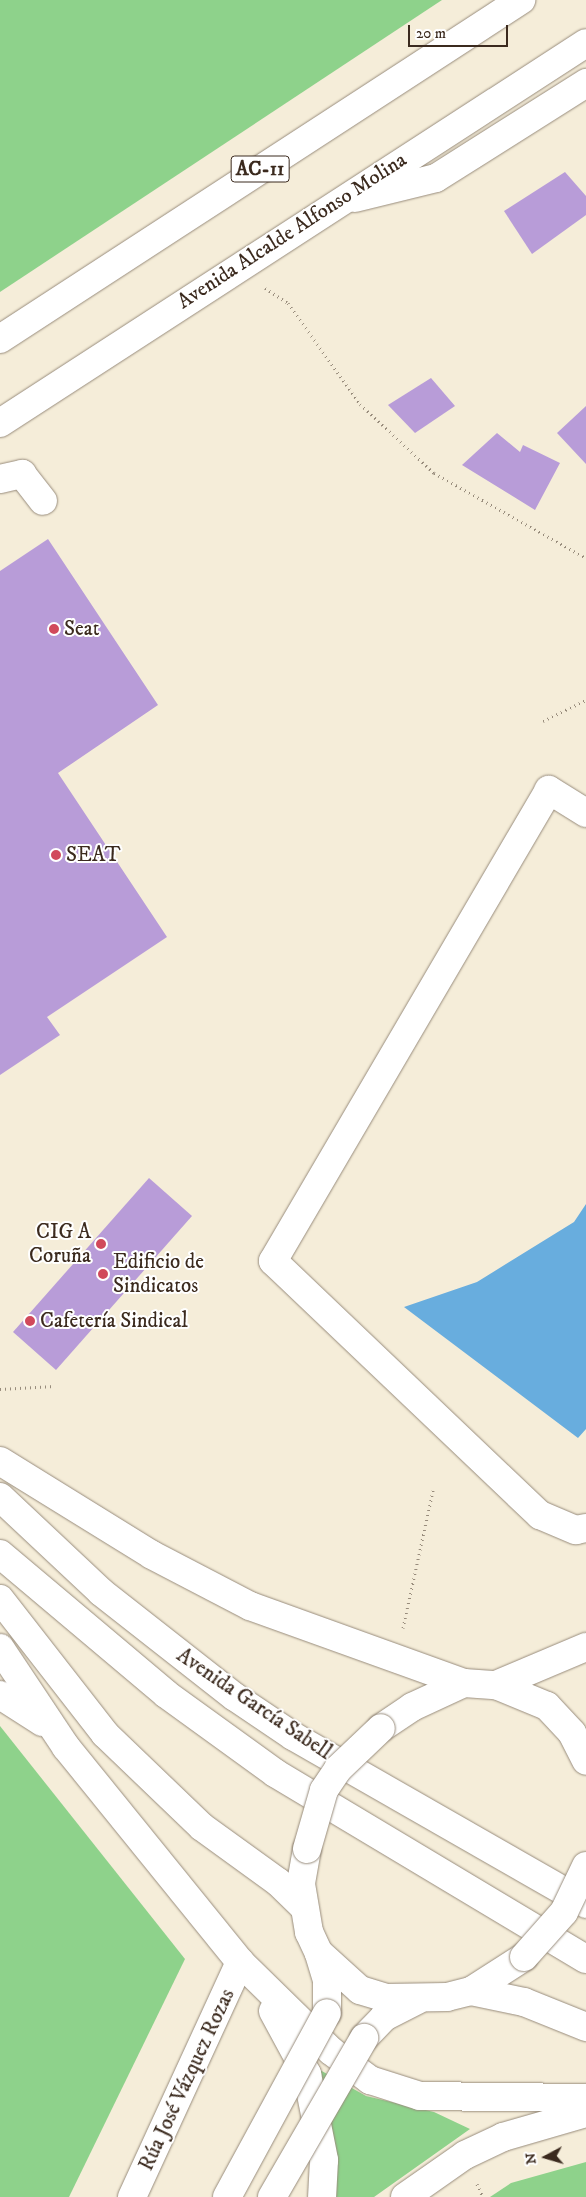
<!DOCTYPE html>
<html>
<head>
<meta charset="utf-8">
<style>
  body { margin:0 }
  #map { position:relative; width:586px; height:2197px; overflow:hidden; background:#f5edd9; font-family:"IM FELL DW Pica",serif }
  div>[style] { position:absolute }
  .green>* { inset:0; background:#8ed28b }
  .water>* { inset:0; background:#68adde }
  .building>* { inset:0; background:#b89cd8 }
  .path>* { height:3px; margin-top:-1.5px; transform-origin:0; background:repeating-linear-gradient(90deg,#988c7c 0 1px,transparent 0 5px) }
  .roads { filter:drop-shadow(0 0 1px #988c7c) drop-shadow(0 0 1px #988c7c) }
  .minor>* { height:28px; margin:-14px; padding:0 14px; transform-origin:14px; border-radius:14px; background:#fff }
  .major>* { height:28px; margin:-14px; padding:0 14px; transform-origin:14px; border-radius:14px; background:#fff }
  .highway>* { height:28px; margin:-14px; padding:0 14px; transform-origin:14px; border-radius:14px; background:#fff }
  .bridges { filter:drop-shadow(0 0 1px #988c7c) drop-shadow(0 0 1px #988c7c) }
  .minor-bridge>* { height:28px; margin:-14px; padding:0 14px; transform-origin:14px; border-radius:14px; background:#fff }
  .dots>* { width:14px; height:14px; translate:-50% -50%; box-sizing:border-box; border:2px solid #fff; border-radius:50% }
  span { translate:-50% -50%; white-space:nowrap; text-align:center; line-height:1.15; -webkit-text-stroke:4px #fff; paint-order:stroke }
  .shield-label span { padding:1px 4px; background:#fff; border:1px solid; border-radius:4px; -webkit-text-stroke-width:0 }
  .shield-label { font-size:20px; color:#3b2a1e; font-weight:700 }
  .street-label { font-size:21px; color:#3b2a1e }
  .poi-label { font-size:21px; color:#3b2a1e }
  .left { translate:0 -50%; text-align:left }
  .right { translate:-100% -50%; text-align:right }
  .north { position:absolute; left:521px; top:2132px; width:50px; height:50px; -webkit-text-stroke:4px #fff; paint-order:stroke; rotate:264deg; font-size:14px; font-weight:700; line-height:20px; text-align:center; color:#3b2a1e }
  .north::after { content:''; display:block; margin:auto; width:18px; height:22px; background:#3b2a1e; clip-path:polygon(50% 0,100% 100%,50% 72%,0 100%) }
  .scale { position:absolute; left:408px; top:25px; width:100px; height:22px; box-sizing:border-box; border:2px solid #3b2a1e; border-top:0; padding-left:6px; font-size:15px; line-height:18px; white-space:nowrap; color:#3b2a1e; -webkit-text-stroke:4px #fff; paint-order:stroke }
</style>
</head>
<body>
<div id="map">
  <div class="green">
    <div style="clip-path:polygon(0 0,442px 0,0 292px)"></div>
    <div style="clip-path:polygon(0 1726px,185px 1959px,69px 2197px,0 2197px)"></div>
    <div style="clip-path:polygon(320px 2070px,366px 2096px,434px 2112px,470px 2129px,374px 2197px,330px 2197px)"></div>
    <div style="clip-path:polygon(586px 2162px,586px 2197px,490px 2197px,511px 2183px)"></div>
  </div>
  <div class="water">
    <div style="clip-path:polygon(586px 1204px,586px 1429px,578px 1438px,404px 1307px,477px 1282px,574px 1222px)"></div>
  </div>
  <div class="building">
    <div style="clip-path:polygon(565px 172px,586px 196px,586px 215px,532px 254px,504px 211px)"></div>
    <div style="clip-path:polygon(431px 378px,455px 406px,415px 433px,388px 405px)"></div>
    <div style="clip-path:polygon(586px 406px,586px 464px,557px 433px)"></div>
    <div style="clip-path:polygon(497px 433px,520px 452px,523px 445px,560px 463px,535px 510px,462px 465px)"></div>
    <div style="clip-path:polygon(48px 539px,158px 705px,58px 773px,167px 937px,47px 1017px,60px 1035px,0 1075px,0 571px)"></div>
    <div style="clip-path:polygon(149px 1178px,192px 1216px,56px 1370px,13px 1332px)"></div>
  </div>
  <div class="path">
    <div style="left:265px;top:288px;width:27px;rotate:33deg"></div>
    <div style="left:288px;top:303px;width:124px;rotate:54.5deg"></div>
    <div style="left:360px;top:404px;width:101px;rotate:43deg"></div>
    <div style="left:434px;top:473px;width:174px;rotate:29.2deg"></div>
    <div style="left:543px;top:721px;width:48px;rotate:-26deg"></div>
    <div style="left:0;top:1389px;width:55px;rotate:-3.1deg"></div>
    <div style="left:403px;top:1628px;width:141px;rotate:-77.7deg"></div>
    <div style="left:477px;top:2184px;width:14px;rotate:65deg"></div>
  </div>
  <div class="roads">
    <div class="minor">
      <div style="left:0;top:479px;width:23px;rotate:-13deg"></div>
      <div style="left:22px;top:474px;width:34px;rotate:52deg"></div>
      <div style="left:586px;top:813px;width:44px;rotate:-148.1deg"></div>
      <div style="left:549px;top:790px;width:546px;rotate:120.37deg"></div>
      <div style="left:273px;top:1261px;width:369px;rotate:43.6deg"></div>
      <div style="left:540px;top:1515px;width:39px;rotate:23deg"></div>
      <div style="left:576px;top:1530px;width:10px;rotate:-11deg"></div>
      <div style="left:0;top:1648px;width:119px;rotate:56.3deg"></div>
      <div style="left:66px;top:1747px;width:277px;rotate:51deg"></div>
      <div style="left:240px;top:1962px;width:127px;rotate:44.4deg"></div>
      <div style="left:331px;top:2051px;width:49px;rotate:36.6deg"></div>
      <div style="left:370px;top:2080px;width:52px;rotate:17.7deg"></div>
      <div style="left:420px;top:2096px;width:166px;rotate:0.7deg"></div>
      <div style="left:496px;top:1685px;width:98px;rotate:-22.9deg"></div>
      <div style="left:0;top:1695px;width:50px;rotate:32.7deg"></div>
      <div style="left:381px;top:1728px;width:37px;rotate:-34deg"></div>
      <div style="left:412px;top:1707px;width:57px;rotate:-24.8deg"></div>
      <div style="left:464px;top:1683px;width:32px;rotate:4deg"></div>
      <div style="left:496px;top:1685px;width:55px;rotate:22.4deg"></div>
      <div style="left:547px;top:1706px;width:37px;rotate:47deg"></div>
      <div style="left:572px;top:1733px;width:31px;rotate:63deg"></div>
      <div style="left:307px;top:1849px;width:36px;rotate:100deg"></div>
      <div style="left:301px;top:1884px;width:49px;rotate:80.5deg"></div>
      <div style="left:309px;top:1932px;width:23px;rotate:65deg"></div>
      <div style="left:319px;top:1953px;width:55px;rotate:42.1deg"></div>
      <div style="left:360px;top:1990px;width:28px;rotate:17deg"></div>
      <div style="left:387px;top:1998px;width:60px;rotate:-1deg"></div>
      <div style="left:447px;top:1997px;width:25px;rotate:-14deg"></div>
      <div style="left:471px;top:1991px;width:63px;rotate:-32.7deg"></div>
      <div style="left:319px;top:1954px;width:27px;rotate:73deg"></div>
      <div style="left:327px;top:1980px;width:33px;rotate:90deg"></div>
      <div style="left:273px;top:2011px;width:72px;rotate:61.6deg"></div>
      <div style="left:307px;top:2074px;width:88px;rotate:78.8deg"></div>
      <div style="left:324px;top:2160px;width:37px;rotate:93deg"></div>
      <div style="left:364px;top:2038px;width:29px;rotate:-46deg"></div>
      <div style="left:384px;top:2017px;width:38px;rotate:-27deg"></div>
      <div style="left:132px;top:2197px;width:259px;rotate:-65.3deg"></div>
      <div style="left:405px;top:2197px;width:73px;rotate:-35deg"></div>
      <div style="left:465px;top:2155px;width:42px;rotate:-25.3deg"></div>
      <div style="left:503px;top:2137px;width:86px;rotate:-16.1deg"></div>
    </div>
    <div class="major">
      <div style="left:0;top:1461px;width:179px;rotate:31.7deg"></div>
      <div style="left:152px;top:1555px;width:110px;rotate:27.5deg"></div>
      <div style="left:250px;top:1606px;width:227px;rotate:19.8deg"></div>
      <div style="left:0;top:1497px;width:139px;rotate:43.2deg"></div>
      <div style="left:101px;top:1592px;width:170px;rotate:38.1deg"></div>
      <div style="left:235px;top:1697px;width:70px;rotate:33.9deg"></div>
      <div style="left:293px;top:1736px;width:338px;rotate:29.8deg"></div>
      <div style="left:0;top:1554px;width:217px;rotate:40.1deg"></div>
      <div style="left:166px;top:1694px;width:135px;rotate:35.9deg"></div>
      <div style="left:275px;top:1773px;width:362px;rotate:30.9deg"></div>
      <div style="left:0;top:1599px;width:171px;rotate:52.1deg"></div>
      <div style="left:105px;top:1734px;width:134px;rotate:43.8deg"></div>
      <div style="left:202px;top:1827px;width:94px;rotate:35.9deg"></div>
      <div style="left:278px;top:1882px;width:35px;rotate:44deg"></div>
      <div style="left:471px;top:1991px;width:54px;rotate:11.7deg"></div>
      <div style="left:524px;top:2002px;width:67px;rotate:22deg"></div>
    </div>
    <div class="highway">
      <div style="left:355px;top:198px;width:83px;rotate:-13.9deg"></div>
      <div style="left:436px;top:178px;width:178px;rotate:-32.3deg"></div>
      <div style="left:0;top:339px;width:622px;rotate:-33.05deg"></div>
      <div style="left:0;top:423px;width:698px;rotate:-32.96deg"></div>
    </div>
  </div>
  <div class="bridges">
    <div class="minor-bridge">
      <div style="left:307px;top:1849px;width:61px;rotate:-73.9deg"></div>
      <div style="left:324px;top:1790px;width:25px;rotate:-56deg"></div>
      <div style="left:338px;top:1769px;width:59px;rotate:-43.6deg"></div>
      <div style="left:524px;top:1957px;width:60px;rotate:-48.4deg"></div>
      <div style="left:564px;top:1912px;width:51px;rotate:-64.4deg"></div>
      <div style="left:227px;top:2197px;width:209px;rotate:-61.5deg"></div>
      <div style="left:272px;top:2197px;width:184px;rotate:-59.9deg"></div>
    </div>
  </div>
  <div class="dots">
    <div style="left:54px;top:629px;background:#d1495b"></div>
    <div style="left:56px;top:855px;background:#d1495b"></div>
    <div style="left:101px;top:1244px;background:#d1495b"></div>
    <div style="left:103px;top:1274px;background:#d1495b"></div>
    <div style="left:30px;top:1321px;background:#d1495b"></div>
  </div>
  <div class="shield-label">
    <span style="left:260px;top:169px">AC-11</span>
  </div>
  <div class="street-label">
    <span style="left:292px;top:231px;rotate:-33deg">Avenida Alcalde Alfonso Molina</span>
    <span style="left:254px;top:1704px;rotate:34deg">Avenida García Sabell</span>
    <span style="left:187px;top:2080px;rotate:-65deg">Rúa José Vázquez Rozas</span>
  </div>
  <div class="poi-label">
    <span class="left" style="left:64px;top:629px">Seat</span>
    <span class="left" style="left:66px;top:855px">SEAT</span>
    <span class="right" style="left:91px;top:1244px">CIG A<br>Coruña</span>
    <span class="left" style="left:113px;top:1274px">Edificio de<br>Sindicatos</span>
    <span class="left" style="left:40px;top:1321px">Cafetería Sindical</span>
  </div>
  <div class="north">N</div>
  <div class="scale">20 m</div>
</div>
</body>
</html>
